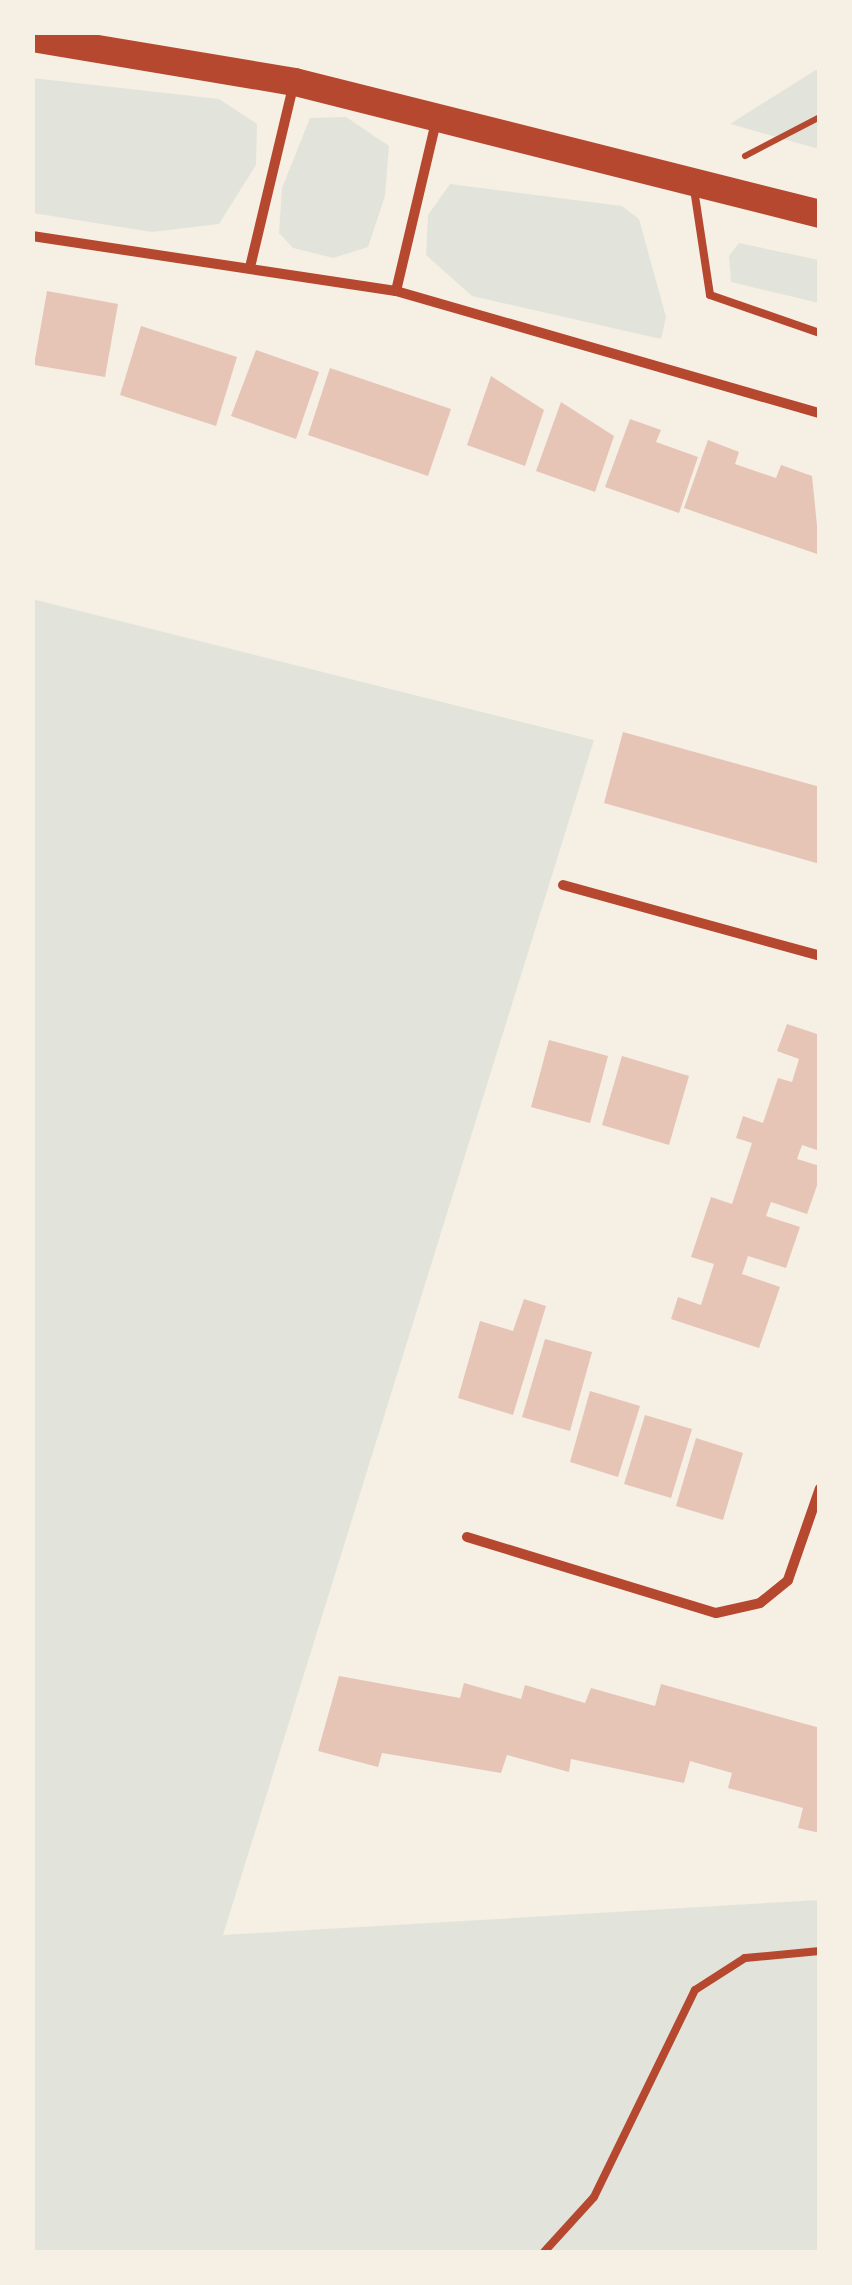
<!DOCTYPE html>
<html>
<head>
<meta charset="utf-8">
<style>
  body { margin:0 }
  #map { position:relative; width:852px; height:2285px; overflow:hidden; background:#f6efe4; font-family:Karla,sans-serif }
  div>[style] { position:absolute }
  .green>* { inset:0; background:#e2e4dc }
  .building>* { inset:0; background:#e6c5b7 }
  .path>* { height:6px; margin:-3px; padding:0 3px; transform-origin:3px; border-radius:3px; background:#b5482f }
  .service>* { height:8px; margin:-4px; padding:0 4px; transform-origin:4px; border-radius:4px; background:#b5482f }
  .minor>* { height:10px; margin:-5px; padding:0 5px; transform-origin:5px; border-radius:5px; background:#b5482f }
  .trunk>* { height:28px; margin:-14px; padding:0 14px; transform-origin:14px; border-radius:14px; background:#b5482f }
  span { translate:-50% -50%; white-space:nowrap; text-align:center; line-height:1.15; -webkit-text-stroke:9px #f6efe4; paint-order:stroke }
  .frame { position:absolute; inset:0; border:35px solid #f6efe4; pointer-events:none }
</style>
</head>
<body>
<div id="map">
  <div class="green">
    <div style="clip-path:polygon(819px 68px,819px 149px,730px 124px)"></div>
    <div style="clip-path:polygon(32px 78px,219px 99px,257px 124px,256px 165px,219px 224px,152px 232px,33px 213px)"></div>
    <div style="clip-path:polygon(346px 117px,389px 146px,385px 196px,368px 247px,333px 258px,293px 248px,279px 233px,282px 188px,310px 118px)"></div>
    <div style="clip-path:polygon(450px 184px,622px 206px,639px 219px,666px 317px,661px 339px,472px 296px,426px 255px,428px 215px)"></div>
    <div style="clip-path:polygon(739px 243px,819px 260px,819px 303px,731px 282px,729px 256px)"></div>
    <div style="clip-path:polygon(32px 599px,594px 740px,223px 1935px,819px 1900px,819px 2252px,33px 2252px)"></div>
  </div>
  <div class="building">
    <div style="clip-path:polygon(47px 291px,118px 304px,105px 377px,34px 365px)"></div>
    <div style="clip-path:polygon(141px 326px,237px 357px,216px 426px,120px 395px)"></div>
    <div style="clip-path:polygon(256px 350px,319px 372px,296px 439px,231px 416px)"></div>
    <div style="clip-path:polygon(330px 368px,451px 409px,428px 476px,308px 435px)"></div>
    <div style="clip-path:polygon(491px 376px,544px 410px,525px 466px,467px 445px)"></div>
    <div style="clip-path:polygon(561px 402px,614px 436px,595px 492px,536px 471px)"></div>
    <div style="clip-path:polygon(630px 419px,661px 430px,656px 442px,698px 457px,679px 513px,605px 487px)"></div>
    <div style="clip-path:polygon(708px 440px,739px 452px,735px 464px,776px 478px,781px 465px,812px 476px,820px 555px,684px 508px)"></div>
    <div style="clip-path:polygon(623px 732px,820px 787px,820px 864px,604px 803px)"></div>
    <div style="clip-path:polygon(787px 1024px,820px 1035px,820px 1151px,802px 1145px,797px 1159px,820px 1166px,820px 1177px,807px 1214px,771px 1202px,766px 1216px,800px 1227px,786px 1268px,748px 1256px,742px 1274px,780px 1287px,759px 1348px,671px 1319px,678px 1297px,701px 1305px,714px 1264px,691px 1257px,711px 1197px,732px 1204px,752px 1143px,736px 1138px,743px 1116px,763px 1123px,778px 1078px,792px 1082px,799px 1059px,777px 1051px)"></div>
    <div style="clip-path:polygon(549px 1040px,608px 1056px,590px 1123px,531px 1107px)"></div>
    <div style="clip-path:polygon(622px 1056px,689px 1076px,669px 1145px,602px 1125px)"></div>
    <div style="clip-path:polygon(524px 1299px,546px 1306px,513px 1415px,458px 1398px,480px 1321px,513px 1331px)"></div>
    <div style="clip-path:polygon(545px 1339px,592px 1352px,570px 1431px,522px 1417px)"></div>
    <div style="clip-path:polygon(590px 1391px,640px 1406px,618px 1477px,570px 1462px)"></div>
    <div style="clip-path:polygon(645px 1415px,692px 1429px,671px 1498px,624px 1484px)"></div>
    <div style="clip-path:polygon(696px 1438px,743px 1453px,723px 1520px,676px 1506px)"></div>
    <div style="clip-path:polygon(339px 1676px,460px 1698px,464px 1683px,521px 1699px,525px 1685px,585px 1703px,591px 1688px,655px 1706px,661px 1684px,820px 1728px,820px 1833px,798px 1828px,803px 1808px,728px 1788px,732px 1773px,690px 1761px,684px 1783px,571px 1759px,569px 1772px,507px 1755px,501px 1773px,382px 1753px,378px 1767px,318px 1751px)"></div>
  </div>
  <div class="path">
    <div style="left:745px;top:156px;width:85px;rotate:-27.5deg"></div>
  </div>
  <div class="service">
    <div style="left:694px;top:189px;width:107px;rotate:81.4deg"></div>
    <div style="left:710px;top:295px;width:116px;rotate:19.1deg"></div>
    <div style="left:544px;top:2252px;width:74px;rotate:-47.7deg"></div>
    <div style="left:594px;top:2197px;width:230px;rotate:-64deg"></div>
    <div style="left:695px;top:1990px;width:59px;rotate:-32.6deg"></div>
    <div style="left:745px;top:1958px;width:75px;rotate:-5.3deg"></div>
  </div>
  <div class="minor">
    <div style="left:32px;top:236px;width:368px;rotate:8.6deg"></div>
    <div style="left:396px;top:291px;width:441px;rotate:16.1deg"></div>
    <div style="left:251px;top:263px;width:185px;rotate:-76.6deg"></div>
    <div style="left:396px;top:291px;width:174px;rotate:-76.7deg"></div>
    <div style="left:563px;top:885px;width:267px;rotate:15.4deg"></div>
    <div style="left:467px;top:1537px;width:260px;rotate:17deg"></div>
    <div style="left:716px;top:1613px;width:45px;rotate:-12.8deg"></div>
    <div style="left:760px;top:1603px;width:36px;rotate:-39deg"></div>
    <div style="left:788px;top:1580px;width:97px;rotate:-70.8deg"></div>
  </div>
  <div class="trunk">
    <div style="left:32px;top:38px;width:267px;rotate:9.5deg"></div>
    <div style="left:295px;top:82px;width:541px;rotate:14.11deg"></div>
  </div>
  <div class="frame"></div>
</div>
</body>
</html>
